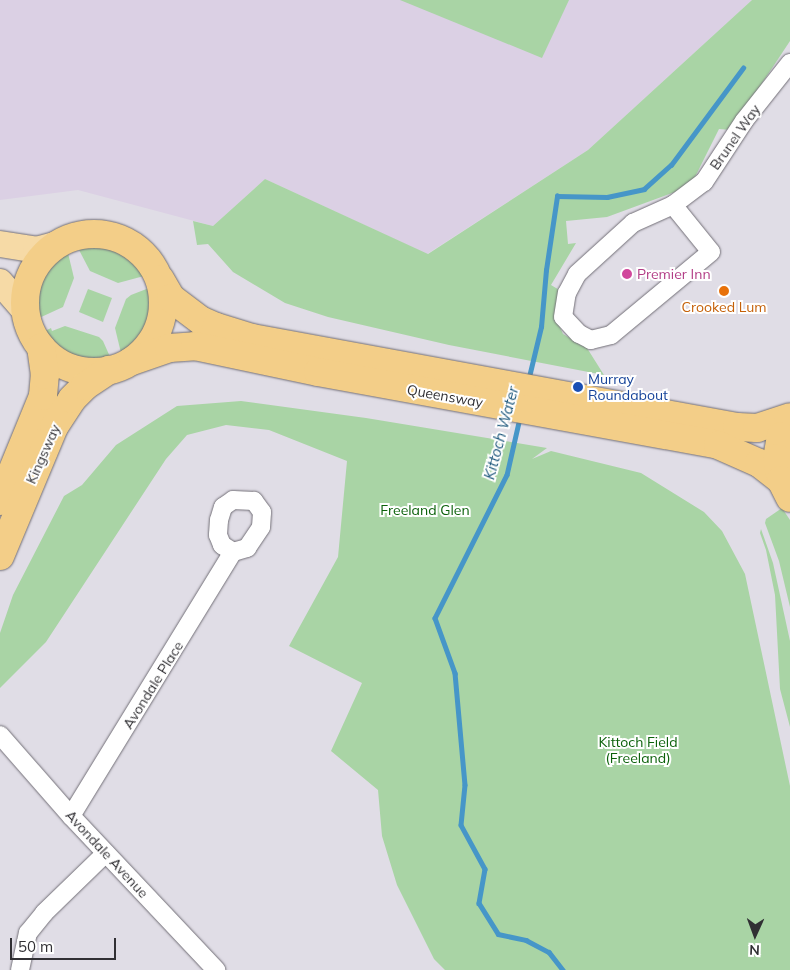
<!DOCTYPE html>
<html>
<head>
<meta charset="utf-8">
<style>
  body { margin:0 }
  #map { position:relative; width:790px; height:970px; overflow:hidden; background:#e0dde6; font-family:Mulish,sans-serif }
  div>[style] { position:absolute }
  .industrial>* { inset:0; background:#dbd0e4 }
  .green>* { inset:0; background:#a9d4a5 }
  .stream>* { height:4.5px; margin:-2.25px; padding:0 2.25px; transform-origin:2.25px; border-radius:2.25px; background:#4696c8 }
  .roads { filter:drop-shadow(0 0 1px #726f77) drop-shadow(0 0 1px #726f77) }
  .minor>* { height:18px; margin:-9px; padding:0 9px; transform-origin:9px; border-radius:9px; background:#fff }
  .primary>* { height:26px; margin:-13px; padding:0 13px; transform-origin:13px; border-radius:13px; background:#f6daa6 }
  .trunk>* { height:28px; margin:-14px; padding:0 14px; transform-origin:14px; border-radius:14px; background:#f3ce88 }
  .trunk>.ring { margin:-14px; padding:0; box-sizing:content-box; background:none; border:28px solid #f3ce88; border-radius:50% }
  .dots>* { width:14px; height:14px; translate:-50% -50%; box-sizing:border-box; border:2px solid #fff; border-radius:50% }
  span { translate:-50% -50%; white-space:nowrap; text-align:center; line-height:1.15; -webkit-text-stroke:4px #fff; paint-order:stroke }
  .street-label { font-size:14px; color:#313034 }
  .hotel-label { font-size:14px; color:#b23c85 }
  .left { translate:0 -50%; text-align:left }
  .food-label { font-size:14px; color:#c56008 }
  .transit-label { font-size:14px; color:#164399 }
  .park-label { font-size:14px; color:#0b610a }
  .water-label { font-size:15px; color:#1e587c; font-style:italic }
  .north { position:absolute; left:730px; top:910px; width:50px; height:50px; -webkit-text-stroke:4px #fff; paint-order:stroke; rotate:182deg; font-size:14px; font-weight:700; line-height:20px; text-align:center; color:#313034 }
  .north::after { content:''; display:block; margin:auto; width:18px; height:22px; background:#313034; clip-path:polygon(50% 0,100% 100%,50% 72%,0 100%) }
  .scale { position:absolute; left:10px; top:938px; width:106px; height:22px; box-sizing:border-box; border:2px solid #313034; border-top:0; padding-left:6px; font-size:15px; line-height:18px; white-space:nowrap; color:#313034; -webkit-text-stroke:4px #fff; paint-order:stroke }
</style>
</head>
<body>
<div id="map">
  <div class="industrial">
    <div style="clip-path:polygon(0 0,752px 0,588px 150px,427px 254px,265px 179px,213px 226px,78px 190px,0 200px)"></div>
  </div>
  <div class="green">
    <div style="clip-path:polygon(400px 0,569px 0,542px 58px)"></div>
    <div style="clip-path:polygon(752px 0,790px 0,790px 41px,731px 130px,719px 129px,694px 179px,683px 189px,607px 217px,566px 221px,568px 244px,576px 243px,551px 285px,561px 291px,555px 316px,563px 334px,587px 348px,604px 375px,449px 345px,328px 317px,285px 303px,233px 272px,208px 244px,197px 245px,193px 221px,213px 226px,265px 179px,428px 254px,588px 150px)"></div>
    <div style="clip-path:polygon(92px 246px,103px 246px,125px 255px,144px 276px,118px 283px,90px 271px,78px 248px)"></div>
    <div style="clip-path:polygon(68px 253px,74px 278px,63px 307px,39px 318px,37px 294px,41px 282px,53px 264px)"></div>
    <div style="clip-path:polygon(149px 288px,152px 312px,148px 323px,136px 342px,121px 353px,115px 328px,126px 299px,131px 295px)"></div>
    <div style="clip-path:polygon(88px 289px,112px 298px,103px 322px,79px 312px)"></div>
    <div style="clip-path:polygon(65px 326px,99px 337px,103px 341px,111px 359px,86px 362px,64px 354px,49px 339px,45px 331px,51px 328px,52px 331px)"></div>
    <div style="clip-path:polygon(241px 401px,366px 418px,547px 448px,532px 459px,551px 451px,641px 473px,704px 512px,722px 531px,745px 574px,790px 786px,790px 970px,445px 970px,434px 959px,397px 885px,382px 836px,378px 790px,331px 751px,362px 683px,289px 646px,338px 557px,347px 461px,269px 430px,226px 425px,187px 435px,166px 459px,46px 642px,0 688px,0 633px,13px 595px,64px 496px,82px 485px,116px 445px,177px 406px)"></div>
    <div style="clip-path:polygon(782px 508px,790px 520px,790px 607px,779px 561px,765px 523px,766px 519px)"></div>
    <div style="clip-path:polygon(761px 529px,773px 563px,790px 641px,790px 727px,780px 689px,775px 595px,766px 550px,760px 533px)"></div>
  </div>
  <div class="stream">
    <div style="left:528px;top:381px;width:56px;rotate:-76.5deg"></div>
    <div style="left:541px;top:327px;width:57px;rotate:-85deg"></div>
    <div style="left:546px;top:270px;width:75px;rotate:-81.5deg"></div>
    <div style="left:557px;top:196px;width:50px;rotate:1.1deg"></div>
    <div style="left:607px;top:197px;width:38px;rotate:-12deg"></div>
    <div style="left:644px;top:189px;width:36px;rotate:-42deg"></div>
    <div style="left:671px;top:165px;width:121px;rotate:-53.4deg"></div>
    <div style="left:520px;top:418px;width:58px;rotate:102.8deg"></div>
    <div style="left:507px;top:475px;width:160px;rotate:116.7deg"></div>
    <div style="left:435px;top:618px;width:59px;rotate:70deg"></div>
    <div style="left:455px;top:673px;width:112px;rotate:84.9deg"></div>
    <div style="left:465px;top:785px;width:40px;rotate:95.7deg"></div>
    <div style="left:461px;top:825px;width:50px;rotate:61.4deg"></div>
    <div style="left:485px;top:869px;width:35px;rotate:100deg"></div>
    <div style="left:479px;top:903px;width:36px;rotate:58deg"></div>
    <div style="left:498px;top:934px;width:29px;rotate:12deg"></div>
    <div style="left:526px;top:940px;width:26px;rotate:28deg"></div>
    <div style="left:549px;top:952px;width:23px;rotate:52deg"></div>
  </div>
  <div class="roads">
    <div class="minor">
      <div style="left:673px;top:205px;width:60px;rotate:51deg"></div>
      <div style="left:711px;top:252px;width:130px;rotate:140.3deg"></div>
      <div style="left:611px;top:335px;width:21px;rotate:166deg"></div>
      <div style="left:591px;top:340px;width:13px;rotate:-153deg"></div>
      <div style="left:579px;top:334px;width:23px;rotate:-133deg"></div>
      <div style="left:563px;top:317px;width:24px;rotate:-81deg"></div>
      <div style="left:567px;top:293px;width:21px;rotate:-62deg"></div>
      <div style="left:577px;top:274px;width:76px;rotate:-42.3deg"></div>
      <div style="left:633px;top:223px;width:44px;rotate:-24.2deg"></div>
      <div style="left:673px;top:205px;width:39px;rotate:-37deg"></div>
      <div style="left:704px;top:182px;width:73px;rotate:-56.7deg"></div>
      <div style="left:744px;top:121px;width:74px;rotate:-51.6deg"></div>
      <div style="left:0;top:735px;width:108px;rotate:48.8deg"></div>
      <div style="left:71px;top:816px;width:212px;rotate:46.7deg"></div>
      <div style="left:71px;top:816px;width:310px;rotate:-58.5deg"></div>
      <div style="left:233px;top:552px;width:15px;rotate:-16deg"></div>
      <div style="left:247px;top:548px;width:25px;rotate:-56deg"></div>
      <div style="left:261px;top:527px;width:15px;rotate:-86deg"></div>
      <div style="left:262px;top:512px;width:14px;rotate:-126deg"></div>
      <div style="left:254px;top:501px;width:21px;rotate:-177deg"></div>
      <div style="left:233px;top:500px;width:12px;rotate:145deg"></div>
      <div style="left:223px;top:507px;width:14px;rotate:107deg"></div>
      <div style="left:219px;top:520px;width:15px;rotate:94deg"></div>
      <div style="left:218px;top:535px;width:11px;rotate:68deg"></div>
      <div style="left:222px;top:545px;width:13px;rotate:32deg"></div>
      <div style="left:20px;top:970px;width:38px;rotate:-78deg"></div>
      <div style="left:28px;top:933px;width:26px;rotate:-51deg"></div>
      <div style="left:44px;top:913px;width:86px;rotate:-44.1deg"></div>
    </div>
    <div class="primary">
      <div style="left:0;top:244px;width:36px;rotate:9deg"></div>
      <div style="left:36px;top:250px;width:20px;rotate:-15deg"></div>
      <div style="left:0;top:282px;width:38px;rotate:49deg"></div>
    </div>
    <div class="trunk">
      <div class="ring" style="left:25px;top:234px;width:110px;height:110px"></div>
      <div style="left:160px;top:279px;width:22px;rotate:60deg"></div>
      <div style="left:171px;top:298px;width:39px;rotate:37deg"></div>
      <div style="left:202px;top:321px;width:15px;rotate:23deg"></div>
      <div style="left:216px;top:327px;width:38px;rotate:17deg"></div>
      <div style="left:252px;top:338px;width:493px;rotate:10.4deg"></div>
      <div style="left:737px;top:427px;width:20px;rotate:3deg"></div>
      <div style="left:757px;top:428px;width:35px;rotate:-18deg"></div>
      <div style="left:132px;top:361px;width:39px;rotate:-19deg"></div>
      <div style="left:169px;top:348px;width:26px;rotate:-4deg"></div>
      <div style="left:195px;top:346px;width:126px;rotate:11.9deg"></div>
      <div style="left:318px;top:372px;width:407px;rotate:10.3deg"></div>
      <div style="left:718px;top:445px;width:45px;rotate:23.7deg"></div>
      <div style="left:759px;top:463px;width:28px;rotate:38deg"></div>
      <div style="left:790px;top:419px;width:19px;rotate:118deg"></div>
      <div style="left:781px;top:436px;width:22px;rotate:100deg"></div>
      <div style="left:777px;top:458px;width:22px;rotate:80deg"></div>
      <div style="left:781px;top:480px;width:20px;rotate:63deg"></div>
      <div style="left:0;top:501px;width:113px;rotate:-67.7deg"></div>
      <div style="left:43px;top:396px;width:21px;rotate:-85deg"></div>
      <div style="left:45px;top:375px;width:28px;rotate:-98deg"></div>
      <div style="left:0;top:556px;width:140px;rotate:-67.3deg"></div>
      <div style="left:54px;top:427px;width:33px;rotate:-57deg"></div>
      <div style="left:72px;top:399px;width:18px;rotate:-45deg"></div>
      <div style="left:85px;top:386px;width:29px;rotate:-34deg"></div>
    </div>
  </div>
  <div class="dots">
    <div style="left:627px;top:274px;background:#d1479c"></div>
    <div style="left:724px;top:291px;background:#e8710a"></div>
    <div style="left:578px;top:387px;background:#1a4fb4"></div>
  </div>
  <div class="street-label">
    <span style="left:735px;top:137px;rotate:-55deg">Brunel Way</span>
    <span style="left:445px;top:396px;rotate:10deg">Queensway</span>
    <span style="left:43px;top:454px;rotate:-66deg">Kingsway</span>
    <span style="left:153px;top:685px;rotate:-58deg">Avondale Place</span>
    <span style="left:107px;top:854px;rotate:47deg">Avondale Avenue</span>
  </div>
  <div class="hotel-label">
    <span class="left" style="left:637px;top:274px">Premier Inn</span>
  </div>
  <div class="food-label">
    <span style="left:724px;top:307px">Crooked Lum</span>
  </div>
  <div class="transit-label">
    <span class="left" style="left:588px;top:387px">Murray<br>Roundabout</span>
  </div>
  <div class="park-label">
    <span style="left:425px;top:510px">Freeland Glen</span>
    <span style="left:638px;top:750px">Kittoch Field<br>(Freeland)</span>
  </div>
  <div class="water-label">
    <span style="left:501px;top:433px;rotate:-75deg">Kittoch Water</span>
  </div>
  <div class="north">N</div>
  <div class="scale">50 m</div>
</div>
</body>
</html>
